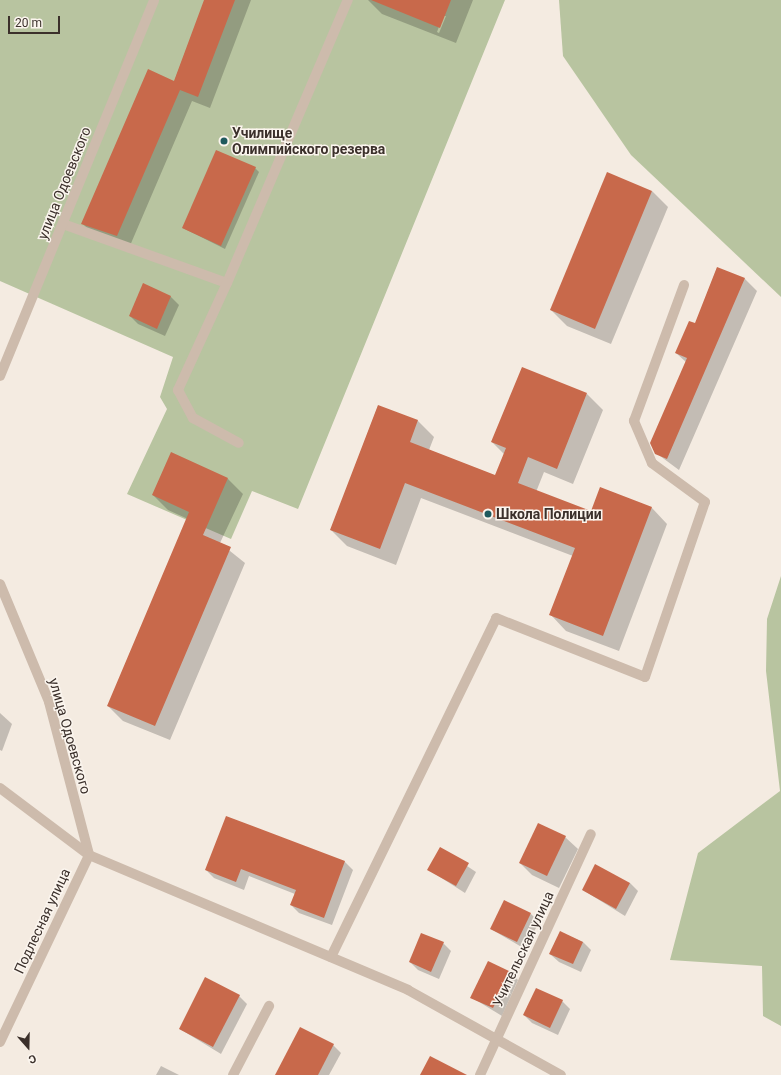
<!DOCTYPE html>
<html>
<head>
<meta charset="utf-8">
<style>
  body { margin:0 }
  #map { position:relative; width:781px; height:1075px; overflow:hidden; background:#f4ebe1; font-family:Roboto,sans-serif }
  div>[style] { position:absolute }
  .green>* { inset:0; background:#b8c4a0 }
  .shadow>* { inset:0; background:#0003 }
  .building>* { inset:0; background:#c8694b }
  .minor>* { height:10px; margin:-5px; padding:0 5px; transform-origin:5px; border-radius:5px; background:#cdbbac }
  .dots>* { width:11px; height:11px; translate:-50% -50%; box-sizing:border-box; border:2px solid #fbf5ee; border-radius:50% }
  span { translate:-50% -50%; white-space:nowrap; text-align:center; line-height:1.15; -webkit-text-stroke:3px #fbf5ee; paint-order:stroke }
  .poi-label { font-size:14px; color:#3b302b; font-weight:700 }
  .left { translate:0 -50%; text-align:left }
  .street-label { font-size:14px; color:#3b302b }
  .north { position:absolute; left:8px; top:1027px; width:40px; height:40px; -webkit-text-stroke:3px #fbf5ee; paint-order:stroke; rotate:160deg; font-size:11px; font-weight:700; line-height:16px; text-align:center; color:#3b302b }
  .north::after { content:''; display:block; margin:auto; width:14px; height:18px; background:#3b302b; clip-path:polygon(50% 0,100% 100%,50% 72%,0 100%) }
  .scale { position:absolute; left:8px; top:16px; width:52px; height:18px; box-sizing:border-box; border:2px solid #3b302b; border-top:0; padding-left:5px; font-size:12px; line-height:14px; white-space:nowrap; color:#3b302b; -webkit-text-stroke:3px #fbf5ee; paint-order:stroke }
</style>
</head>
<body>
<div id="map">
  <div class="green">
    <div style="clip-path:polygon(0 0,505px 0,298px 509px,252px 491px,231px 539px,127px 494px,167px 409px,160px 397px,173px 357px,0 281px)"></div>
    <div style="clip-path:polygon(559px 0,781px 0,781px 297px,631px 155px,563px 56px)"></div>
    <div style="clip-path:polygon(781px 576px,781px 1026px,763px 1016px,762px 966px,670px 960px,698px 853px,780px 791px,766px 671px,767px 619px)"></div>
  </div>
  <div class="shadow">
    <div style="clip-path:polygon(205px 0,251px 0,210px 108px,192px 101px,129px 248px,94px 235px,82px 223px,174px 82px)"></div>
    <div style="clip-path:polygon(evenodd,368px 0,473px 0,456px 43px,382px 14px,368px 0,443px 16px,446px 16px,439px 33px,437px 32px,443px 16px)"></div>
    <div style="clip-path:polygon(255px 168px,259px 172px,225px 249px,183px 228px)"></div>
    <div style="clip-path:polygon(652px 191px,668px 207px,611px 344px,567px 326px,551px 310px)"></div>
    <div style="clip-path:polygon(717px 268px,745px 279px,757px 291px,679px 470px,656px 453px,686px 362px,676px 353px,695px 325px)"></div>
    <div style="clip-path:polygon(144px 285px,171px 297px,179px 305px,165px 336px,138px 324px,130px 316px)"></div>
    <div style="clip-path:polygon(587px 394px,603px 410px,573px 484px,544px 472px,536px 492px,592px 513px,652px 508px,667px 524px,619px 651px,566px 631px,551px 615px,573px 556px,421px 498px,396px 565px,347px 546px,331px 530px,378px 406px,418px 421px,434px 437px,429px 450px,496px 476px,504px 454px,492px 442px)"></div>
    <div style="clip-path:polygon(228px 479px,243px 494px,220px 543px,245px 563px,170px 740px,123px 721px,108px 706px,188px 519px,168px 510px,153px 495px)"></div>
    <div style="clip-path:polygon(0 713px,12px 724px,2px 751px,0 750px)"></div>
    <div style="clip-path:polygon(227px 817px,345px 862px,353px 870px,332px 925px,299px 913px,291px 905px,295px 894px,249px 876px,244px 890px,214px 878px,206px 870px)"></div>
    <div style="clip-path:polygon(565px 837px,578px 849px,559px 888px,532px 875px,520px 863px)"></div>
    <div style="clip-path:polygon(440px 848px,476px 872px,465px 893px,429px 870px)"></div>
    <div style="clip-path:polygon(630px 883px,638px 891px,625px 916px,583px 890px)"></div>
    <div style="clip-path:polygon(531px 914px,539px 922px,525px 949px,491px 929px)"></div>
    <div style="clip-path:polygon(560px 932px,583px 942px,591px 950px,581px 972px,559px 962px,550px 954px)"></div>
    <div style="clip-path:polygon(443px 943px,451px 951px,439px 979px,418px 970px,410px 962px)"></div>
    <div style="clip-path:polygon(510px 972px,518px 980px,502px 1016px,471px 997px)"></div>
    <div style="clip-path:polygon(239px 996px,247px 1004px,221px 1054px,180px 1029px)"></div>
    <div style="clip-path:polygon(562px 1001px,570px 1009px,558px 1035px,532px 1023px,524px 1015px)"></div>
    <div style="clip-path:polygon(333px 1045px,341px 1053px,329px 1075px,276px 1075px)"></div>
    <div style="clip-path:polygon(161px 1066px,179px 1075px,156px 1075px)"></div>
  </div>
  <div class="building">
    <div style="clip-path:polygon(204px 0,235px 0,198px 97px,180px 90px,117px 236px,81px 224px,148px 69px,174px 81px)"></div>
    <div style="clip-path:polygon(371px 0,451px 0,440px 28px)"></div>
    <div style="clip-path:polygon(216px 150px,256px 167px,221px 246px,182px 228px)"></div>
    <div style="clip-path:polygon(607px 172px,652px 191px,595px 329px,550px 310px)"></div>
    <div style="clip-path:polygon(717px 267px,745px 278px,667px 459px,655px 454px,650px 443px,687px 358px,675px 353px,689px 321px,695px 323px)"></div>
    <div style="clip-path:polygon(143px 283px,171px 296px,157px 329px,129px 316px)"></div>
    <div style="clip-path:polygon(522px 367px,587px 393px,557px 469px,528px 457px,518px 483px,591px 511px,600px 487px,652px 507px,603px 636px,549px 615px,575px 548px,405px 483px,380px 549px,330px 530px,378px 405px,418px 420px,410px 442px,495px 475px,506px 448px,491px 442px)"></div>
    <div style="clip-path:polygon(171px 452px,228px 478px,203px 535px,231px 547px,155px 726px,107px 706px,189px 512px,152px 495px)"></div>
    <div style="clip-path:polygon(226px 816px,345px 861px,324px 918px,290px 905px,296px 890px,241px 869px,236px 882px,205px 870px)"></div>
    <div style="clip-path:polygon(538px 823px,566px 836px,547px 876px,519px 863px)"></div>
    <div style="clip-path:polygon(440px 847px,469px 863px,456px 886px,427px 870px)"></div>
    <div style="clip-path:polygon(595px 864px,630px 883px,616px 909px,582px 890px)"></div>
    <div style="clip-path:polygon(504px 900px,531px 913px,517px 942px,490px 929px)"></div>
    <div style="clip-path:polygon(560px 931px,583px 942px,573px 964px,549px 954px)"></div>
    <div style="clip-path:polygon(421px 933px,444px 942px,431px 972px,409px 962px)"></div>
    <div style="clip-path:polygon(488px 961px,511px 972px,493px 1008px,470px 998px)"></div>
    <div style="clip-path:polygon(205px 977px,240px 995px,213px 1047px,179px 1029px)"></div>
    <div style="clip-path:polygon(536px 988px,563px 1000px,550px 1028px,523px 1015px)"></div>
    <div style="clip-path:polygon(300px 1027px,334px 1044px,318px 1075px,275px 1075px)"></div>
    <div style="clip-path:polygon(430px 1056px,467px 1075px,420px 1075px)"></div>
  </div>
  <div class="minor">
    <div style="left:63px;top:224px;width:174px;rotate:19.8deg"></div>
    <div style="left:227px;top:283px;width:308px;rotate:-66.9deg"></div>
    <div style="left:227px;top:283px;width:118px;rotate:114.6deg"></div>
    <div style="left:178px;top:390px;width:32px;rotate:62deg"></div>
    <div style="left:193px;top:418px;width:52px;rotate:28.5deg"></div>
    <div style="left:0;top:376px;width:406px;rotate:-67.7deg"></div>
    <div style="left:0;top:584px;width:128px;rotate:67.4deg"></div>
    <div style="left:49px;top:702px;width:158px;rotate:75.3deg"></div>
    <div style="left:0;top:788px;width:111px;rotate:37deg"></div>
    <div style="left:89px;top:855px;width:346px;rotate:22.9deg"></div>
    <div style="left:408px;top:990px;width:175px;rotate:29.1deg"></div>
    <div style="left:331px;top:957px;width:377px;rotate:-64deg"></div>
    <div style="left:496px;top:618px;width:160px;rotate:21.6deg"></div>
    <div style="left:645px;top:677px;width:185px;rotate:-71.1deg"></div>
    <div style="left:705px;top:502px;width:66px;rotate:-143.7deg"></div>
    <div style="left:652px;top:463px;width:46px;rotate:-113.2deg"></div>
    <div style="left:634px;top:421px;width:145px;rotate:-69.8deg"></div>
    <div style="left:0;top:1042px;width:207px;rotate:-64.5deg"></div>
    <div style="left:233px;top:1075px;width:78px;rotate:-62.4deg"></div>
    <div style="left:480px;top:1075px;width:265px;rotate:-65.3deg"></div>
  </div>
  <div class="dots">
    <div style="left:224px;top:141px;background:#1f5a5e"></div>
    <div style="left:488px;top:514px;background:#1f5a5e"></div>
  </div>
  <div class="poi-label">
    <span class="left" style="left:232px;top:141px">Училище<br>Олимпийского резерва</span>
    <span class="left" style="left:496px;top:514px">Школа Полиции</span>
  </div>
  <div class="street-label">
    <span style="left:64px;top:183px;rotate:-68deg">улица Одоевского</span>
    <span style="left:70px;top:736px;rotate:74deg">улица Одоевского</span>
    <span style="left:42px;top:921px;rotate:-65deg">Подлесная улица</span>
    <span style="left:523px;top:949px;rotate:-65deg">Учительская улица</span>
  </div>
  <div class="north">С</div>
  <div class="scale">20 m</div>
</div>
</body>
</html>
